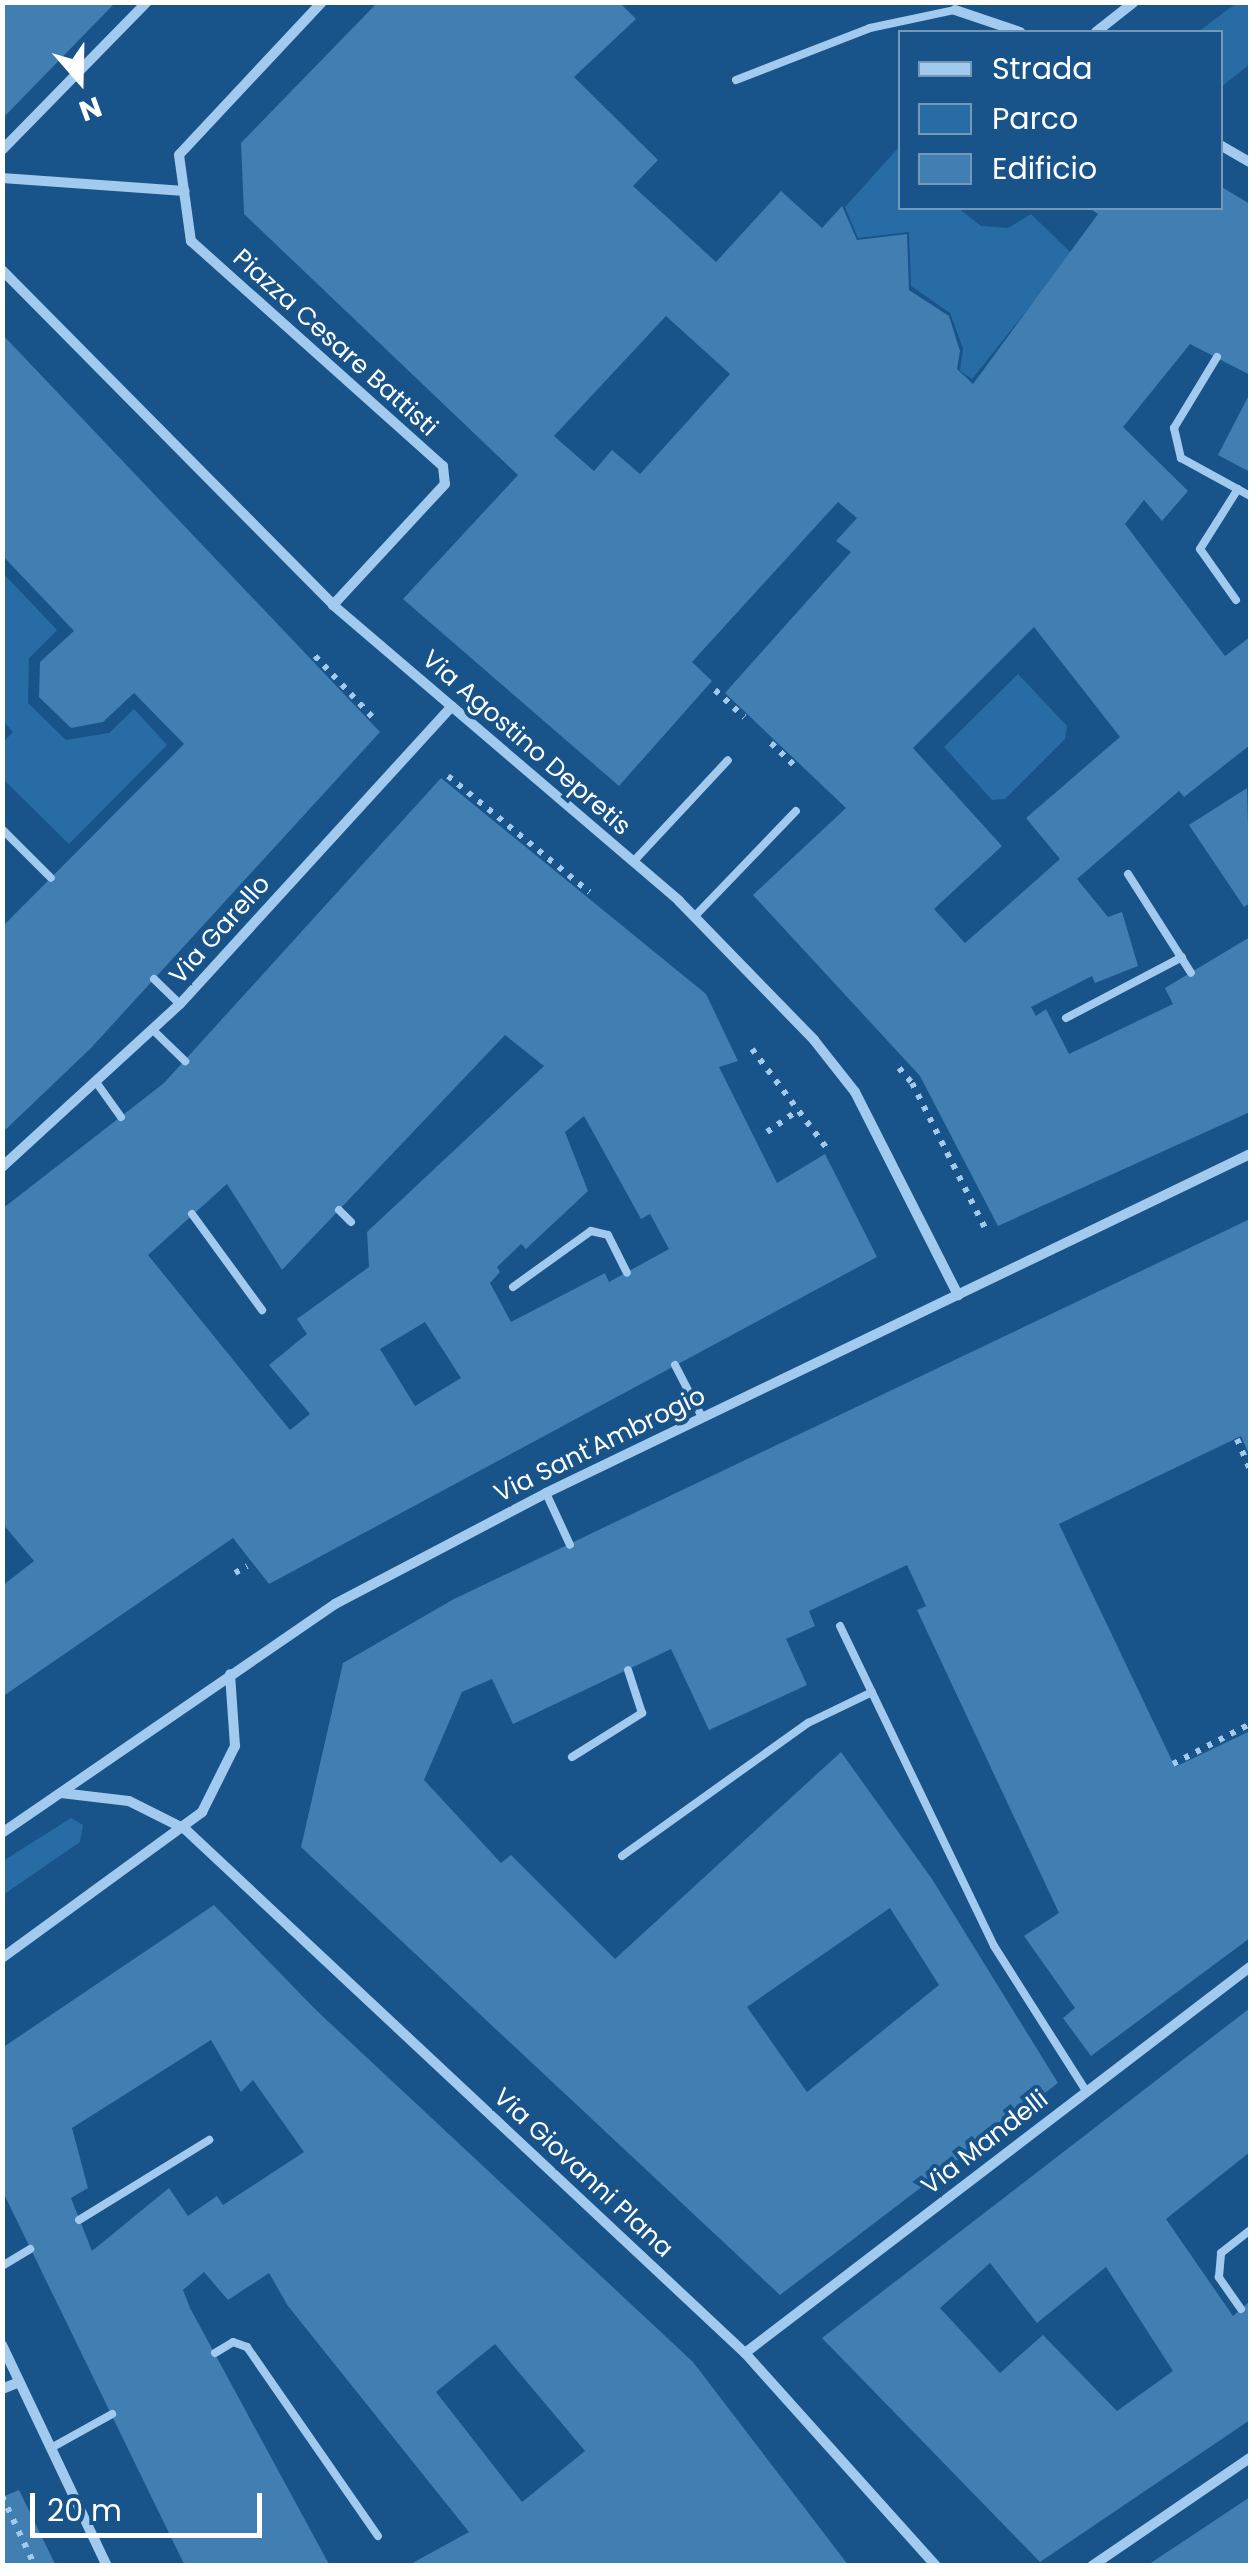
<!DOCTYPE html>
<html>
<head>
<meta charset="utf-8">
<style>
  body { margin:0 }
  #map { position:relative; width:1253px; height:2568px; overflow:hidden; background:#185389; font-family:Poppins,sans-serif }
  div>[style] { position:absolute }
  .green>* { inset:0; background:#286ca6 }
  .building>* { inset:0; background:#417eb2 }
  .path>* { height:6px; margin-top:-3px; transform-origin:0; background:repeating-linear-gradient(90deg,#a1caee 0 5px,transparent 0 13px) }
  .service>* { height:8px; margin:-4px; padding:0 4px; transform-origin:4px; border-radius:4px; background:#a1caee }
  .minor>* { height:10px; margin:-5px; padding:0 5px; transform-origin:5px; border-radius:5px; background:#a1caee }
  span { translate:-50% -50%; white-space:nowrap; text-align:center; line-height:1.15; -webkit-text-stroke:8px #185389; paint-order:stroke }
  .street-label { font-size:25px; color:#fff }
  .frame { position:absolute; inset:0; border:5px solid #fff; pointer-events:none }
  .legend { position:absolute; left:898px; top:30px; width:325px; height:180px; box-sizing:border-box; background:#185389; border:2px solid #7498b8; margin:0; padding:12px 18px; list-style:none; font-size:30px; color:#fff }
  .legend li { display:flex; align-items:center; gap:20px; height:50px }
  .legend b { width:50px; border:2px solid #7498b8 }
  .north { position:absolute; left:30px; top:30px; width:100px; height:100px; -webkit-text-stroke:8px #185389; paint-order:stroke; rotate:160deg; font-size:28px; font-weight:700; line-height:40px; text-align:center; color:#fff }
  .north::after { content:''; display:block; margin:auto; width:35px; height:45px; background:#fff; clip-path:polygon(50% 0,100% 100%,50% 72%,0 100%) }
  .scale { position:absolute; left:30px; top:2493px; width:232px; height:45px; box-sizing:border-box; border:5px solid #fff; border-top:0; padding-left:12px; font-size:30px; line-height:35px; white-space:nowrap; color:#fff; -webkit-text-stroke:8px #185389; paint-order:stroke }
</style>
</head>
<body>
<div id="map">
  <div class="green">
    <div style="clip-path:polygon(1238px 2px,1250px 3px,1250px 64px,1221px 87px,1220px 32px,1198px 32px)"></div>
    <div style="clip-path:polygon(900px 146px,900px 208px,958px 208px,981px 226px,1008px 228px,1031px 214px,1072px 254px,972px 379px,960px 371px,963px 348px,950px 313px,911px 286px,909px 232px,858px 238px,845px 207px)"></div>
    <div style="clip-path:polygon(3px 573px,57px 630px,29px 658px,28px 703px,66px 740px,109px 733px,134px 709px,167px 745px,69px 844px,3px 779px,3px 742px,13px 732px,3px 721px)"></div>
    <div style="clip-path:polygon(1018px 674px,1067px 726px,1065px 739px,1005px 799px,992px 800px,944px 747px)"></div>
    <div style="clip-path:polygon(71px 1818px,83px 1825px,80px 1842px,3px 1895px,3px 1861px)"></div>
  </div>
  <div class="building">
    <div style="clip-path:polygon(2px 2px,116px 2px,2px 119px)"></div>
    <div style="clip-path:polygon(evenodd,378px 2px,619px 2px,636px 19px,574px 77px,658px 160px,633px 186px,716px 262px,781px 191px,822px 228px,842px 206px,857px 240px,907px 234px,909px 290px,949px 316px,960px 351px,957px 369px,973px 384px,1098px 214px,1089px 208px,1220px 208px,1220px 186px,1250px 204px,1250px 375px,1190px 344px,1123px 427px,1188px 491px,1162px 521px,1144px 500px,1125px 524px,1225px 656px,1250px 637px,1250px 745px,1184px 797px,1179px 791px,1077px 879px,1108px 917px,1122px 912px,1138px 966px,1095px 983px,1092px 976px,1031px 1007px,1036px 1016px,1046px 1009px,1069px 1054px,1173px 1004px,1165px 988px,1250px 937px,1250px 1112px,998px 1226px,920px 1076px,753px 895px,846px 808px,725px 693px,851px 552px,836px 541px,857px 518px,838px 502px,692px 662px,712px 681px,619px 786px,403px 599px,518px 475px,244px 214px,241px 143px,378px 2px,666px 316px,730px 374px,640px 474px,612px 450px,594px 471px,554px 436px,666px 316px,378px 2px,1034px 627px,1120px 737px,1026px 818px,1060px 859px,965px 943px,934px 909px,1002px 846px,913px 748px,1034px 627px)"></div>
    <div style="clip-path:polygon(2px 334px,380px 732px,91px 1048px,2px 1133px,2px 927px,184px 744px,134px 693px,103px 722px,71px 728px,39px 697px,40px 662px,74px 631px,2px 555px)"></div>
    <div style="clip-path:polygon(1250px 393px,1250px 472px,1218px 455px)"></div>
    <div style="clip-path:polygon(evenodd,441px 778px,706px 994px,738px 1061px,719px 1067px,777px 1183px,825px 1154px,877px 1257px,269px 1584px,233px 1538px,2px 1697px,2px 1586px,34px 1561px,2px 1523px,2px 1209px,164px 1083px,441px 778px,505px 1035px,544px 1066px,367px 1232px,369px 1267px,297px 1319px,307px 1334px,269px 1365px,310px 1414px,290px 1430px,148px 1255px,227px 1184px,282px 1270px,505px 1035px,441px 778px,584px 1116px,641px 1219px,650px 1214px,669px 1249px,609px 1282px,605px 1273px,511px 1322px,490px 1283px,500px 1272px,497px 1267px,521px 1244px,526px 1249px,588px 1191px,565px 1132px,584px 1116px,441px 778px,425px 1322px,461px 1378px,415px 1406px,380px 1349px,425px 1322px)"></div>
    <div style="clip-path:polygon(1247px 788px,1250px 903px,1244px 907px,1189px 825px)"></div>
    <div style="clip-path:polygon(evenodd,1250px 1219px,1250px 1457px,1241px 1436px,1059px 1524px,1175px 1767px,1250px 1731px,1250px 1938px,1091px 2056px,1063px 2018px,1075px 2008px,1024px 1936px,1059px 1913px,917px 1610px,926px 1606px,907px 1565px,809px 1611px,815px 1626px,786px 1639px,807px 1685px,709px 1730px,671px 1649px,513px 1724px,492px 1679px,462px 1692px,424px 1780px,501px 1863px,511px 1855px,615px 1959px,841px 1752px,932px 1879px,1058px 2083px,780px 2295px,301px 1847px,343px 1663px,454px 1599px,1250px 1219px,890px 1908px,939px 1985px,807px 2092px,747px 2007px,890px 1908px)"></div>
    <div style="clip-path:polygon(evenodd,214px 1905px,317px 2011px,693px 2362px,849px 2566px,407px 2566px,469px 2532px,288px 2306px,269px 2273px,228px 2300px,204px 2272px,183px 2290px,190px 2308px,330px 2566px,185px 2566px,2px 2190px,2px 2048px,214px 1905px,211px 2040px,241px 2092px,253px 2080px,304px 2152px,223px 2205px,217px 2196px,188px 2216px,169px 2188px,92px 2251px,71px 2198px,88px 2188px,72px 2128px,211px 2040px,214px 1905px,495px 2344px,585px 2451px,522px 2502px,436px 2392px,495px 2344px)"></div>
    <div style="clip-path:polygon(evenodd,1250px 2008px,1250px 2152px,1166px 2219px,1233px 2316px,1250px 2301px,1250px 2420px,1040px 2562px,822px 2338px,1250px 2008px,990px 2263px,1037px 2323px,1106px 2267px,1173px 2371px,1117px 2411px,1043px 2335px,1000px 2373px,940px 2308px,990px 2263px)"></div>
    <div style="clip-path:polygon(19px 2490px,56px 2566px,2px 2566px,2px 2497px)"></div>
    <div style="clip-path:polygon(1250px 2497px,1250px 2566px,1146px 2566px,1190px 2537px)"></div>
  </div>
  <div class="path">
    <div style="left:315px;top:656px;width:88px;rotate:46.8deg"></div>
    <div style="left:715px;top:690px;width:40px;rotate:43deg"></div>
    <div style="left:771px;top:743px;width:32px;rotate:44deg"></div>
    <div style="left:448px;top:776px;width:183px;rotate:39.4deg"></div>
    <div style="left:752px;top:1049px;width:128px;rotate:53deg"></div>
    <div style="left:899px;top:1068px;width:20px;rotate:49deg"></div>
    <div style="left:912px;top:1083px;width:167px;rotate:63.3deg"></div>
    <div style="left:767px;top:1132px;width:39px;rotate:-35deg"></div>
    <div style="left:1237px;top:1439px;width:33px;rotate:67deg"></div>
    <div style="left:235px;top:1573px;width:14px;rotate:-30deg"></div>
    <div style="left:1173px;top:1764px;width:87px;rotate:-27.5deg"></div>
    <div style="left:2px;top:2496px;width:77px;rotate:64.8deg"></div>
  </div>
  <div class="service">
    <div style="left:736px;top:80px;width:144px;rotate:-21.2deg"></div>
    <div style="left:870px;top:28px;width:87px;rotate:-12deg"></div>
    <div style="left:1217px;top:357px;width:83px;rotate:121.2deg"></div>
    <div style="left:1174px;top:428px;width:31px;rotate:77deg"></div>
    <div style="left:1181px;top:458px;width:79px;rotate:28.8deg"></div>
    <div style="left:1236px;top:600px;width:62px;rotate:-125.2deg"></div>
    <div style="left:1200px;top:549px;width:71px;rotate:-57.7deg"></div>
    <div style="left:2px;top:829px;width:69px;rotate:45deg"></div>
    <div style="left:633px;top:862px;width:139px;rotate:-47deg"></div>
    <div style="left:1128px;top:874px;width:117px;rotate:57.5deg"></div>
    <div style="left:694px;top:917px;width:147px;rotate:-46.1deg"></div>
    <div style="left:154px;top:979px;width:36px;rotate:44deg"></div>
    <div style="left:1066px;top:1018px;width:131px;rotate:-27.7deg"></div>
    <div style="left:153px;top:1030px;width:45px;rotate:44.1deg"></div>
    <div style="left:96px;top:1082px;width:43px;rotate:54.5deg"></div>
    <div style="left:339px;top:1210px;width:17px;rotate:45deg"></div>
    <div style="left:192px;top:1214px;width:119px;rotate:53.9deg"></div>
    <div style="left:513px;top:1287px;width:96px;rotate:-35.7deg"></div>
    <div style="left:591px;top:1231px;width:17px;rotate:13deg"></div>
    <div style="left:608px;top:1235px;width:42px;rotate:63.4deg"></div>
    <div style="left:675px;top:1365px;width:59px;rotate:62.6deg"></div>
    <div style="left:546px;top:1493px;width:57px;rotate:65.2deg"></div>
    <div style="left:840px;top:1626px;width:355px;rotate:64.3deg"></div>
    <div style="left:994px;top:1946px;width:172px;rotate:57.6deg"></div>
    <div style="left:572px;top:1757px;width:83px;rotate:-32.2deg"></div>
    <div style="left:642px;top:1713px;width:45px;rotate:-108deg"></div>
    <div style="left:622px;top:1856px;width:229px;rotate:-35.6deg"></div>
    <div style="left:808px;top:1723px;width:71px;rotate:-25.8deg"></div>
    <div style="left:79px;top:2220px;width:153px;rotate:-31.6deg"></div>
    <div style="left:2px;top:2266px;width:33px;rotate:-31deg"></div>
    <div style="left:1241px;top:2309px;width:39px;rotate:-125deg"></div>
    <div style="left:1219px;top:2277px;width:24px;rotate:-85deg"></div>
    <div style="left:1221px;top:2253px;width:37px;rotate:-38deg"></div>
    <div style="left:215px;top:2353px;width:21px;rotate:-31deg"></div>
    <div style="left:233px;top:2342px;width:15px;rotate:20deg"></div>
    <div style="left:247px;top:2347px;width:230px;rotate:55.3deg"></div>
    <div style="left:51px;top:2448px;width:70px;rotate:-29.1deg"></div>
  </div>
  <div class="minor">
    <div style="left:322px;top:2px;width:209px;rotate:133.1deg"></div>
    <div style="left:179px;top:155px;width:87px;rotate:82.1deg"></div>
    <div style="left:191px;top:241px;width:338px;rotate:41.8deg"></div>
    <div style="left:443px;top:466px;width:18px;rotate:84deg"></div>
    <div style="left:445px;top:484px;width:165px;rotate:132.8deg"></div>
    <div style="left:955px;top:10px;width:69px;rotate:18.7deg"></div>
    <div style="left:1096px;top:32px;width:48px;rotate:-38.3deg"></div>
    <div style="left:1220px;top:145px;width:34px;rotate:30deg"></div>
    <div style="left:2px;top:150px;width:207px;rotate:-45.6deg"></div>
    <div style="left:2px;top:178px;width:183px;rotate:4.1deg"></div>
    <div style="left:2px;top:270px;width:471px;rotate:45.3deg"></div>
    <div style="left:333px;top:605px;width:455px;rotate:40.5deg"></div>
    <div style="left:679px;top:901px;width:194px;rotate:45.8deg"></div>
    <div style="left:814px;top:1040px;width:66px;rotate:51.7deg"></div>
    <div style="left:855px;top:1092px;width:228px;rotate:63.1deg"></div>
    <div style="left:2px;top:1167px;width:241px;rotate:-42.5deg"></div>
    <div style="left:180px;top:1004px;width:403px;rotate:-47.6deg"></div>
    <div style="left:61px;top:1793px;width:68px;rotate:6.7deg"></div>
    <div style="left:129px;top:1801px;width:63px;rotate:26.6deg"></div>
    <div style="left:185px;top:1829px;width:767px;rotate:43.1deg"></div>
    <div style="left:745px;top:2353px;width:286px;rotate:48.1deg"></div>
    <div style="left:2px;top:1833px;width:404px;rotate:-34.5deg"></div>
    <div style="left:335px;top:1604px;width:238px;rotate:-27.7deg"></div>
    <div style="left:546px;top:1493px;width:781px;rotate:-25.71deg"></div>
    <div style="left:2px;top:1958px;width:248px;rotate:-36.1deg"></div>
    <div style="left:202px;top:1812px;width:74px;rotate:-63.4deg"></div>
    <div style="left:235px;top:1746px;width:72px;rotate:-94deg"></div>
    <div style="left:2px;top:2345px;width:245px;rotate:64.6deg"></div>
    <div style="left:745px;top:2353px;width:636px;rotate:-37.39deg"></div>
    <div style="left:2px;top:2389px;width:18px;rotate:-22deg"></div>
    <div style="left:1092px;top:2566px;width:191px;rotate:-34.4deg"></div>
  </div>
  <div class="street-label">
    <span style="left:335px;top:343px;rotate:42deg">Piazza Cesare Battisti</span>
    <span style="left:526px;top:743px;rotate:41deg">Via Agostino Depretis</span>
    <span style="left:220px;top:930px;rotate:-48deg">Via Garello</span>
    <span style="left:600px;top:1445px;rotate:-26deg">Via Sant'Ambrogio</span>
    <span style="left:985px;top:2143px;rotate:-38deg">Via Mandelli</span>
    <span style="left:583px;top:2173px;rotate:43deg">Via Giovanni Plana</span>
  </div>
  <div class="frame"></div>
  <ul class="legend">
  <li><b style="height:12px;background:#a1caee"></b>Strada</li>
  <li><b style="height:28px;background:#286ca6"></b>Parco</li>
  <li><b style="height:28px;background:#417eb2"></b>Edificio</li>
  </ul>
  <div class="north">N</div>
  <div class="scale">20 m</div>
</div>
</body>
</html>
